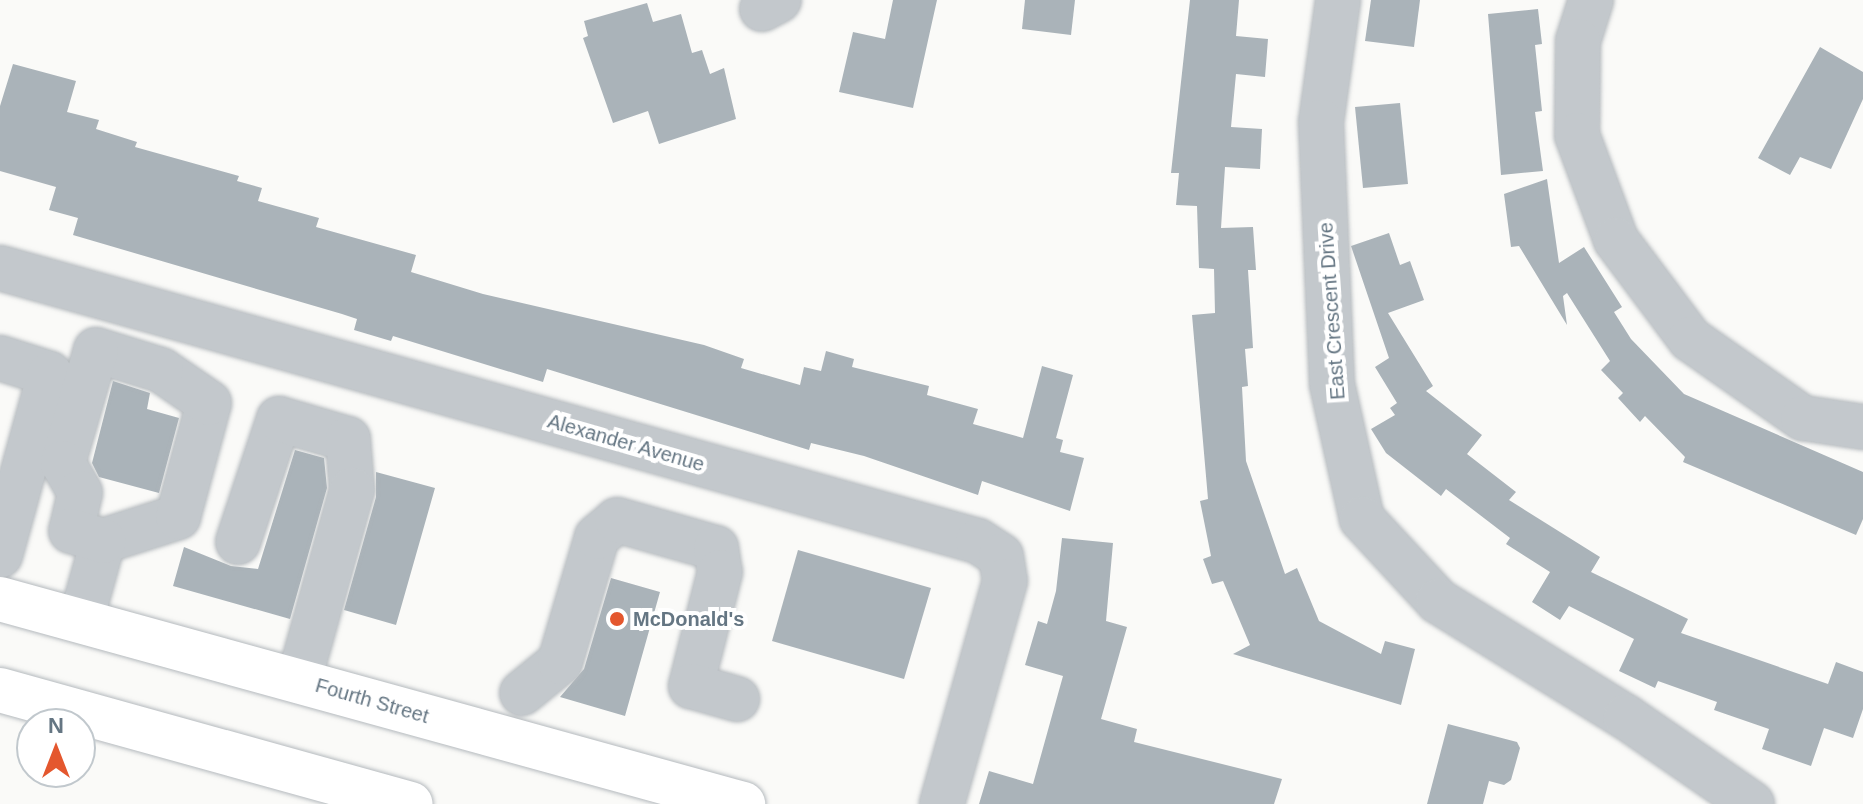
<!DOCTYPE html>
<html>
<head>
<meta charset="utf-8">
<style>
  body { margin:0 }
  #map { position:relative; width:1863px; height:804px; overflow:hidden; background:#fafaf8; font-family:Helvetica,sans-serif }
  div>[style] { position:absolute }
  .building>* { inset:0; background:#aab3b9 }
  .roads { filter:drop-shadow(0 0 2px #b5babe) drop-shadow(0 0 2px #b5babe) }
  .minor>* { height:44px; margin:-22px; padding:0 22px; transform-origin:22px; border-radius:22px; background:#c3c8cc }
  .major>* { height:44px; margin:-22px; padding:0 22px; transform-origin:22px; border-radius:22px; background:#fff }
  .dots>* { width:22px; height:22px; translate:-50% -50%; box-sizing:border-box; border:4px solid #fff; border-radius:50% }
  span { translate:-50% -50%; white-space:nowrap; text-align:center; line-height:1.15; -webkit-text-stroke:8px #fff; paint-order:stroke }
  .street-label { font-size:20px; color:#657683 }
  .poi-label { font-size:20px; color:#657683; font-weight:700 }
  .left { translate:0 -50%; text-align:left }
  .north { position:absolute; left:16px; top:708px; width:80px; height:80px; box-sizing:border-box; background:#fff; border:2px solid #c1c8cd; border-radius:50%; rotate:0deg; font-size:22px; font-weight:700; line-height:32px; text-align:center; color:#657683 }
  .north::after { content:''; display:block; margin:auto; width:28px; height:36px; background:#e4572e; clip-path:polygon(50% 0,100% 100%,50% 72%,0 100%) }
</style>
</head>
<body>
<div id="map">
  <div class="building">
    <div style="clip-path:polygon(893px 0,937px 0,913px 108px,839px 92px,853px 32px,885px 39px)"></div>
    <div style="clip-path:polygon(1025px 0,1075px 0,1071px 35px,1022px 29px)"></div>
    <div style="clip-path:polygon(1190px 0,1239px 0,1236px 36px,1268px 39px,1265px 77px,1236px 74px,1231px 127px,1262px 129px,1260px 169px,1225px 167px,1221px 228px,1253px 227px,1256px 270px,1248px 270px,1253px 348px,1245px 349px,1248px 386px,1242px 387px,1246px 461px,1285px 574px,1297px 568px,1319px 621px,1381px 654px,1385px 641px,1415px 649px,1401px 705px,1233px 654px,1250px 645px,1223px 581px,1212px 584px,1203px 559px,1211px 556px,1200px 501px,1208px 499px,1192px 315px,1215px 313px,1214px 269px,1199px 268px,1197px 206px,1176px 205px,1179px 173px,1171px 173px)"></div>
    <div style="clip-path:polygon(1371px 0,1420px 0,1414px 47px,1365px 41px)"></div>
    <div style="clip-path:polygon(647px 3px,653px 22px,681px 14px,692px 53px,702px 50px,710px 74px,724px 68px,736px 119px,659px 144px,648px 111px,613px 123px,583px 38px,588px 36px,584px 21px)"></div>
    <div style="clip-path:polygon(1538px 9px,1542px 44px,1535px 45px,1542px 111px,1535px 112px,1543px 171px,1501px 175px,1488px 14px)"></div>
    <div style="clip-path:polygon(1820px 47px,1863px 72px,1863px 99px,1831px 169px,1800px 157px,1790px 175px,1758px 158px)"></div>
    <div style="clip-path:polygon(13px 64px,76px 81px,67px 112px,99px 120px,96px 129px,137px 142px,135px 147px,239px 176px,237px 181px,262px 188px,258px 201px,319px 218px,316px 227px,416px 255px,411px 272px,483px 294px,704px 345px,744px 359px,741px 368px,800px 385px,804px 367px,821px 371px,826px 351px,854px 359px,852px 367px,929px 386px,927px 395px,978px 409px,973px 424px,1023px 438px,1042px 366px,1073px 375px,1056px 438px,1063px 440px,1060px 452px,1084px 458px,1070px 511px,982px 481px,978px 495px,864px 456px,811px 443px,809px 450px,547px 369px,543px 382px,393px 336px,391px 341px,354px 330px,357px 319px,342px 314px,73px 235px,78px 218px,49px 210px,56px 187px,0 171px,0 106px)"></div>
    <div style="clip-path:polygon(1400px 103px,1408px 184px,1363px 188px,1355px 107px)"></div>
    <div style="clip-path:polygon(1547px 179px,1559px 263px,1584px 247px,1622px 307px,1614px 312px,1631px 339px,1684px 394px,1863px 472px,1863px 519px,1856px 535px,1683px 462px,1685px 457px,1645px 416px,1640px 422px,1618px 398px,1623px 393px,1601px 370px,1610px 361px,1567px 293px,1563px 296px,1567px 325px,1519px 246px,1511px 247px,1504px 194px)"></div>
    <div style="clip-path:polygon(1389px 233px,1400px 265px,1410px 261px,1424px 300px,1388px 313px,1433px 386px,1426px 391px,1482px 435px,1467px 454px,1516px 492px,1509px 500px,1600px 557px,1591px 572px,1688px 619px,1681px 633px,1828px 684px,1836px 662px,1863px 672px,1863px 709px,1853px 738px,1824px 728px,1811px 766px,1762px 749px,1769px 729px,1714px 710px,1717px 702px,1658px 681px,1655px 688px,1619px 671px,1634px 639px,1569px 606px,1560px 620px,1532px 602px,1550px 572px,1506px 544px,1510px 538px,1446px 489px,1441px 496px,1386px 453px,1371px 429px,1395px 415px,1390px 408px,1397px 403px,1375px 367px,1389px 358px,1351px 246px)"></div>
    <div style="clip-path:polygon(113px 381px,150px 393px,147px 409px,179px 418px,159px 493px,99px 477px,92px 463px)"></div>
    <div style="clip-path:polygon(295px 450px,324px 458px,327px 488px,290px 619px,173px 586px,184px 547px,231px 566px,258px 569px)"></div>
    <div style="clip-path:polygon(376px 472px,435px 488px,396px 625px,344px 610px,376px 497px)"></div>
    <div style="clip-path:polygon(1062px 538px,1113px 543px,1106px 621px,1127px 627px,1101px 719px,1137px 729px,1134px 742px,1282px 779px,1274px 804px,979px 804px,989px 771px,1033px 784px,1063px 676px,1025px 665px,1038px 621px,1047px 624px,1056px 591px)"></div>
    <div style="clip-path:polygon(798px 550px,931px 588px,904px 679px,772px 641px)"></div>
    <div style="clip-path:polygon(611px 578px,660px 592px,625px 716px,560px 697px,584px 669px)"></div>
    <div style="clip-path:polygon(1448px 724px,1517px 742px,1520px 748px,1511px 780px,1504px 785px,1489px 781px,1483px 804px,1427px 804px)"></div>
  </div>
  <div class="roads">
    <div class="minor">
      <div style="left:1338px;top:0;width:123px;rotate:97.9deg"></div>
      <div style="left:1321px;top:122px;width:262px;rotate:87.6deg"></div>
      <div style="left:1332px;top:384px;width:138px;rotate:77.5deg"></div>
      <div style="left:1362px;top:519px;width:112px;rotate:47.2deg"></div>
      <div style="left:1438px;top:601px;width:221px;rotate:31.7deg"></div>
      <div style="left:1626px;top:717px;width:153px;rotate:34.6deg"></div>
      <div style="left:1591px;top:0;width:43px;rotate:107.6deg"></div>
      <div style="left:1578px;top:41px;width:94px;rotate:90.6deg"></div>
      <div style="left:1577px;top:135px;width:112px;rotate:69.6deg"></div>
      <div style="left:1616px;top:240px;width:124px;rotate:53.2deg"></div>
      <div style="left:1690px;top:339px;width:138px;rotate:35deg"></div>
      <div style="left:1803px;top:418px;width:61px;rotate:8.5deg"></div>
      <div style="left:762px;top:9px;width:19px;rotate:-28deg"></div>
      <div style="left:0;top:268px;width:1015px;rotate:15.6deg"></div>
      <div style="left:978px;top:541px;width:27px;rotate:33deg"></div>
      <div style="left:1001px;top:556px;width:25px;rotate:81deg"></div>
      <div style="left:1005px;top:581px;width:232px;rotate:105.8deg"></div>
      <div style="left:0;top:358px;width:52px;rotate:17.7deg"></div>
      <div style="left:50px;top:374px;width:188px;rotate:105.4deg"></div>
      <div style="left:238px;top:542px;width:130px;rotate:-71.6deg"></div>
      <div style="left:279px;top:419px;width:72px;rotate:16.2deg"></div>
      <div style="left:348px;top:439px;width:51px;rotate:85.5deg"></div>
      <div style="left:352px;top:490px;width:197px;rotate:105.6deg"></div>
      <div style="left:81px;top:620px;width:82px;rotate:-74.4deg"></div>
      <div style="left:103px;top:541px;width:79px;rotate:-17.7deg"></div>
      <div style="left:178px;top:517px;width:118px;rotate:-74.8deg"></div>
      <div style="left:209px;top:403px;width:58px;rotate:-145.5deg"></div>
      <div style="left:161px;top:370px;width:68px;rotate:-162.9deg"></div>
      <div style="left:96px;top:350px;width:118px;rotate:106.3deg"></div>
      <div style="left:63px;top:463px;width:34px;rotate:60deg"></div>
      <div style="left:80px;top:493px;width:39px;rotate:103deg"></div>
      <div style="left:71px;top:531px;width:34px;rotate:17deg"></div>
      <div style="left:522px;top:693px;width:49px;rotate:-39.2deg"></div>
      <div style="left:560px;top:662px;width:130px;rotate:-73.5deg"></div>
      <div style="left:597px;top:537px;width:26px;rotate:-40deg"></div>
      <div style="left:617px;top:520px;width:103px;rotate:15.8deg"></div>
      <div style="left:716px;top:548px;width:24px;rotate:81deg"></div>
      <div style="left:720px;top:572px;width:118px;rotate:104.3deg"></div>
      <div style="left:691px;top:686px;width:48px;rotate:15.8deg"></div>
    </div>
    <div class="major">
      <div style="left:0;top:599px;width:771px;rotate:15.42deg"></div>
      <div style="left:0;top:690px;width:426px;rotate:15.5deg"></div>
    </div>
  </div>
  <div class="dots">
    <div style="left:617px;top:619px;background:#e4572e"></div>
  </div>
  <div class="street-label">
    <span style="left:1332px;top:311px;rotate:-94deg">East Crescent Drive</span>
    <span style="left:626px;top:443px;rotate:16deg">Alexander Avenue</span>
    <span style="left:372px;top:701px;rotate:16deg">Fourth Street</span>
  </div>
  <div class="poi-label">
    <span class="left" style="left:633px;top:619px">McDonald's</span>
  </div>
  <div class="north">N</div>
</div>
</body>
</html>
